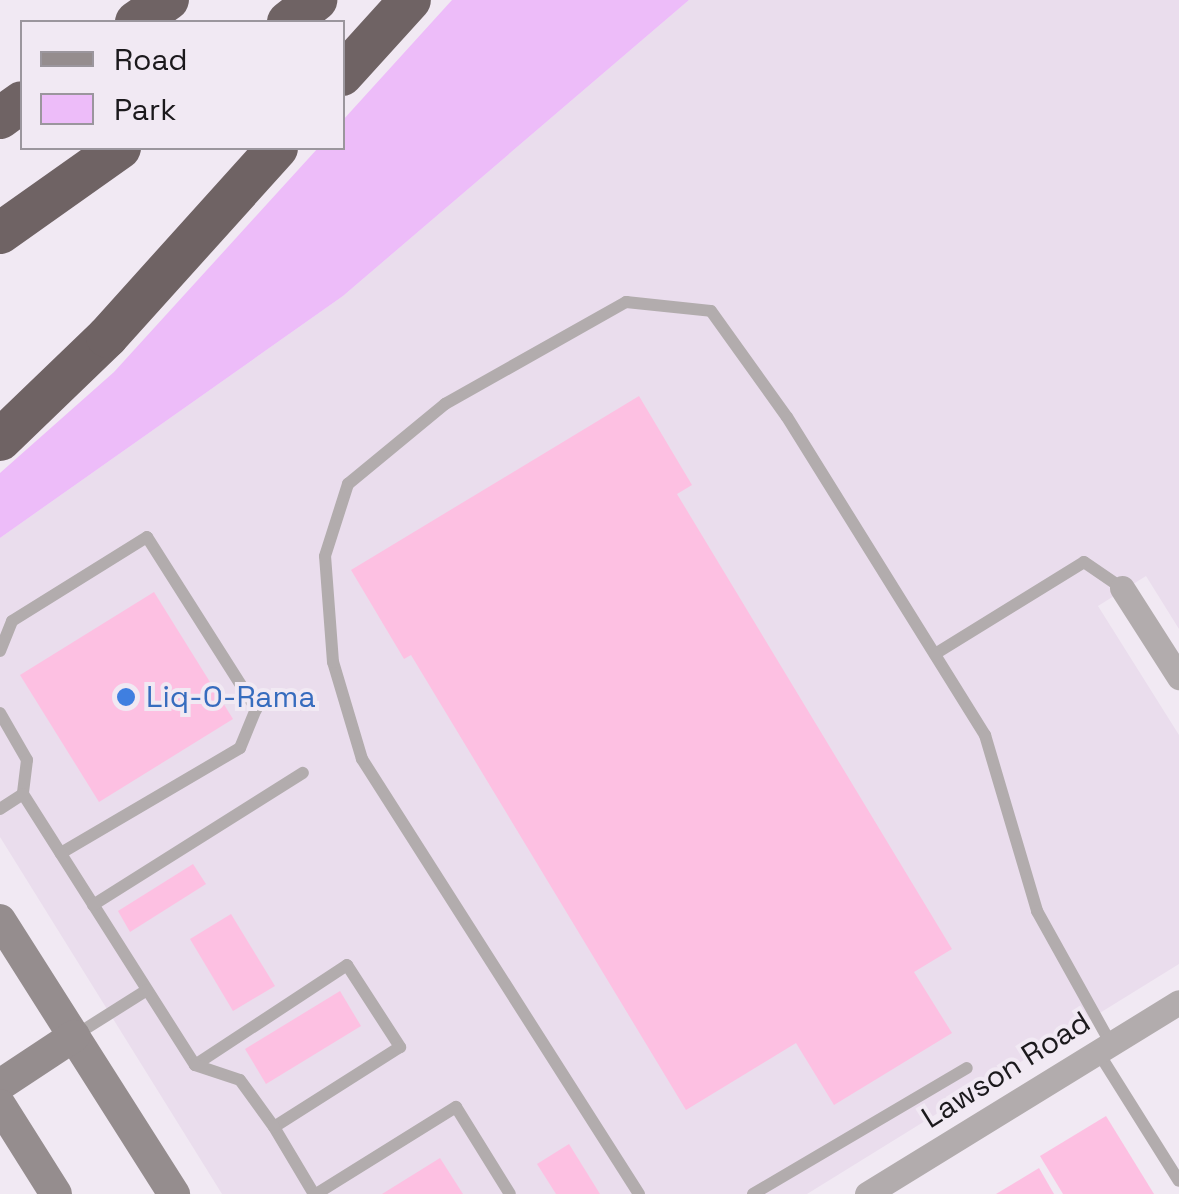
<!DOCTYPE html>
<html>
<head>
<meta charset="utf-8">
<style>
  body { margin:0 }
  #map { position:relative; width:1179px; height:1194px; overflow:hidden; background:#f1e9f3; font-family:"Space Grotesk",sans-serif }
  div>[style] { position:absolute }
  .built>* { inset:0; background:#eadded }
  .green>* { inset:0; background:#edbcf9 }
  .building>* { inset:0; background:#fdc0e2 }
  .service>* { height:12px; margin:-6px; padding:0 6px; transform-origin:6px; border-radius:6px; background:#b2acad }
  .minor>* { height:25px; margin:-12.5px; padding:0 12.5px; transform-origin:12.5px; border-radius:12.5px; background:#b2acad }
  .secondary>* { height:32px; margin:-16px; padding:0 16px; transform-origin:16px; border-radius:16px; background:#958d8e }
  .motorway>* { height:42px; margin:-21px; padding:0 21px; transform-origin:21px; border-radius:21px; background:#6f6364 }
  .dots>* { width:28px; height:28px; translate:-50% -50%; box-sizing:border-box; border:5px solid #f1e9f3; border-radius:50% }
  span { translate:-50% -50%; white-space:nowrap; text-align:center; line-height:1.15; -webkit-text-stroke:8px #f1e9f3; paint-order:stroke }
  .shop-label { font-size:30px; color:#366cbe }
  .left { translate:0 -50%; text-align:left }
  .street-label { font-size:30px; color:#1b191c }
  .legend { position:absolute; left:20px; top:20px; width:325px; height:130px; box-sizing:border-box; background:#f1e9f3; border:2px solid #9b969d; margin:0; padding:12px 18px; list-style:none; font-size:30px; color:#1b191c }
  .legend li { display:flex; align-items:center; gap:20px; height:50px }
  .legend b { width:50px; border:2px solid #9b969d }
</style>
</head>
<body>
<div id="map">
  <div class="built">
    <div style="clip-path:polygon(689px 0,1179px 0,1179px 629px,1146px 576px,1098px 606px,1179px 735px,1179px 964px,807px 1194px,222px 1194px,0 837px,0 538px,343px 296px)"></div>
  </div>
  <div class="green">
    <div style="clip-path:polygon(452px 0,689px 0,343px 296px,0 538px,0 473px,114px 372px,318px 148px,342px 148px,343px 120px)"></div>
  </div>
  <div class="building">
    <div style="clip-path:polygon(639px 396px,692px 485px,677px 494px,952px 949px,914px 972px,952px 1033px,834px 1105px,796px 1043px,686px 1110px,411px 655px,404px 659px,351px 570px)"></div>
    <div style="clip-path:polygon(154px 592px,233px 719px,99px 802px,20px 675px)"></div>
    <div style="clip-path:polygon(193px 864px,206px 884px,130px 932px,118px 911px)"></div>
    <div style="clip-path:polygon(231px 914px,275px 986px,233px 1011px,190px 939px)"></div>
    <div style="clip-path:polygon(340px 991px,361px 1026px,266px 1084px,245px 1049px)"></div>
    <div style="clip-path:polygon(1106px 1116px,1154px 1194px,1063px 1194px,1040px 1156px)"></div>
    <div style="clip-path:polygon(569px 1144px,600px 1194px,556px 1194px,537px 1164px)"></div>
    <div style="clip-path:polygon(440px 1158px,463px 1194px,382px 1194px)"></div>
    <div style="clip-path:polygon(1039px 1168px,1054px 1194px,996px 1194px)"></div>
  </div>
  <div class="service">
    <div style="left:0;top:651px;width:32px;rotate:-68deg"></div>
    <div style="left:12px;top:621px;width:159px;rotate:-31.9deg"></div>
    <div style="left:147px;top:537px;width:204px;rotate:57.6deg"></div>
    <div style="left:256px;top:709px;width:42px;rotate:112.3deg"></div>
    <div style="left:240px;top:748px;width:208px;rotate:149.6deg"></div>
    <div style="left:935px;top:654px;width:175px;rotate:-31.7deg"></div>
    <div style="left:1084px;top:562px;width:46px;rotate:34.4deg"></div>
    <div style="left:0;top:713px;width:54px;rotate:60.1deg"></div>
    <div style="left:27px;top:760px;width:34px;rotate:97deg"></div>
    <div style="left:0;top:809px;width:27px;rotate:-33deg"></div>
    <div style="left:23px;top:794px;width:321px;rotate:57.6deg"></div>
    <div style="left:195px;top:1065px;width:182px;rotate:-33.3deg"></div>
    <div style="left:347px;top:965px;width:98px;rotate:57.1deg"></div>
    <div style="left:400px;top:1047px;width:149px;rotate:147.6deg"></div>
    <div style="left:274px;top:1127px;width:78px;rotate:59.2deg"></div>
    <div style="left:93px;top:905px;width:248px;rotate:-32.2deg"></div>
    <div style="left:74px;top:1036px;width:86px;rotate:-32.2deg"></div>
    <div style="left:1098px;top:1052px;width:152px;rotate:57.9deg"></div>
    <div style="left:195px;top:1065px;width:47px;rotate:18.4deg"></div>
    <div style="left:240px;top:1080px;width:58px;rotate:54.1deg"></div>
    <div style="left:316px;top:1194px;width:165px;rotate:-31.9deg"></div>
    <div style="left:456px;top:1107px;width:102px;rotate:58.2deg"></div>
    <div style="left:639px;top:1194px;width:516px;rotate:-122.49deg"></div>
    <div style="left:362px;top:759px;width:101px;rotate:-106.6deg"></div>
    <div style="left:333px;top:662px;width:106px;rotate:-94.3deg"></div>
    <div style="left:325px;top:556px;width:76px;rotate:-72.3deg"></div>
    <div style="left:348px;top:484px;width:126px;rotate:-39.5deg"></div>
    <div style="left:445px;top:404px;width:208px;rotate:-29.4deg"></div>
    <div style="left:626px;top:302px;width:85px;rotate:6deg"></div>
    <div style="left:711px;top:311px;width:130px;rotate:54.4deg"></div>
    <div style="left:787px;top:417px;width:375px;rotate:58.1deg"></div>
    <div style="left:985px;top:735px;width:184px;rotate:73.5deg"></div>
    <div style="left:1037px;top:911px;width:152px;rotate:60.9deg"></div>
    <div style="left:753px;top:1194px;width:248px;rotate:-30.5deg"></div>
  </div>
  <div class="minor">
    <div style="left:1122px;top:588px;width:106px;rotate:57.4deg"></div>
    <div style="left:867px;top:1194px;width:366px;rotate:-31.6deg"></div>
  </div>
  <div class="secondary">
    <div style="left:0;top:920px;width:325px;rotate:57.6deg"></div>
    <div style="left:0;top:1085px;width:89px;rotate:-33.5deg"></div>
    <div style="left:0;top:1105px;width:105px;rotate:57.8deg"></div>
  </div>
  <div class="motorway">
    <div style="left:136px;top:22px;width:39px;rotate:-35deg"></div>
    <div style="left:288px;top:22px;width:36px;rotate:-38deg"></div>
    <div style="left:342px;top:75px;width:101px;rotate:-47.8deg"></div>
    <div style="left:0;top:118px;width:27px;rotate:-36deg"></div>
    <div style="left:0;top:233px;width:147px;rotate:-35.3deg"></div>
    <div style="left:0;top:440px;width:149px;rotate:-43.9deg"></div>
    <div style="left:107px;top:337px;width:254px;rotate:-48deg"></div>
  </div>
  <div class="dots">
    <div style="left:126px;top:697px;background:#3f7fe0"></div>
  </div>
  <div class="shop-label">
    <span class="left" style="left:146px;top:697px">Liq-O-Rama</span>
  </div>
  <div class="street-label">
    <span style="left:1006px;top:1070px;rotate:-32deg">Lawson Road</span>
  </div>
  <ul class="legend">
  <li><b style="height:12px;background:#958d8e"></b>Road</li>
  <li><b style="height:28px;background:#edbcf9"></b>Park</li>
  </ul>
</div>
</body>
</html>
